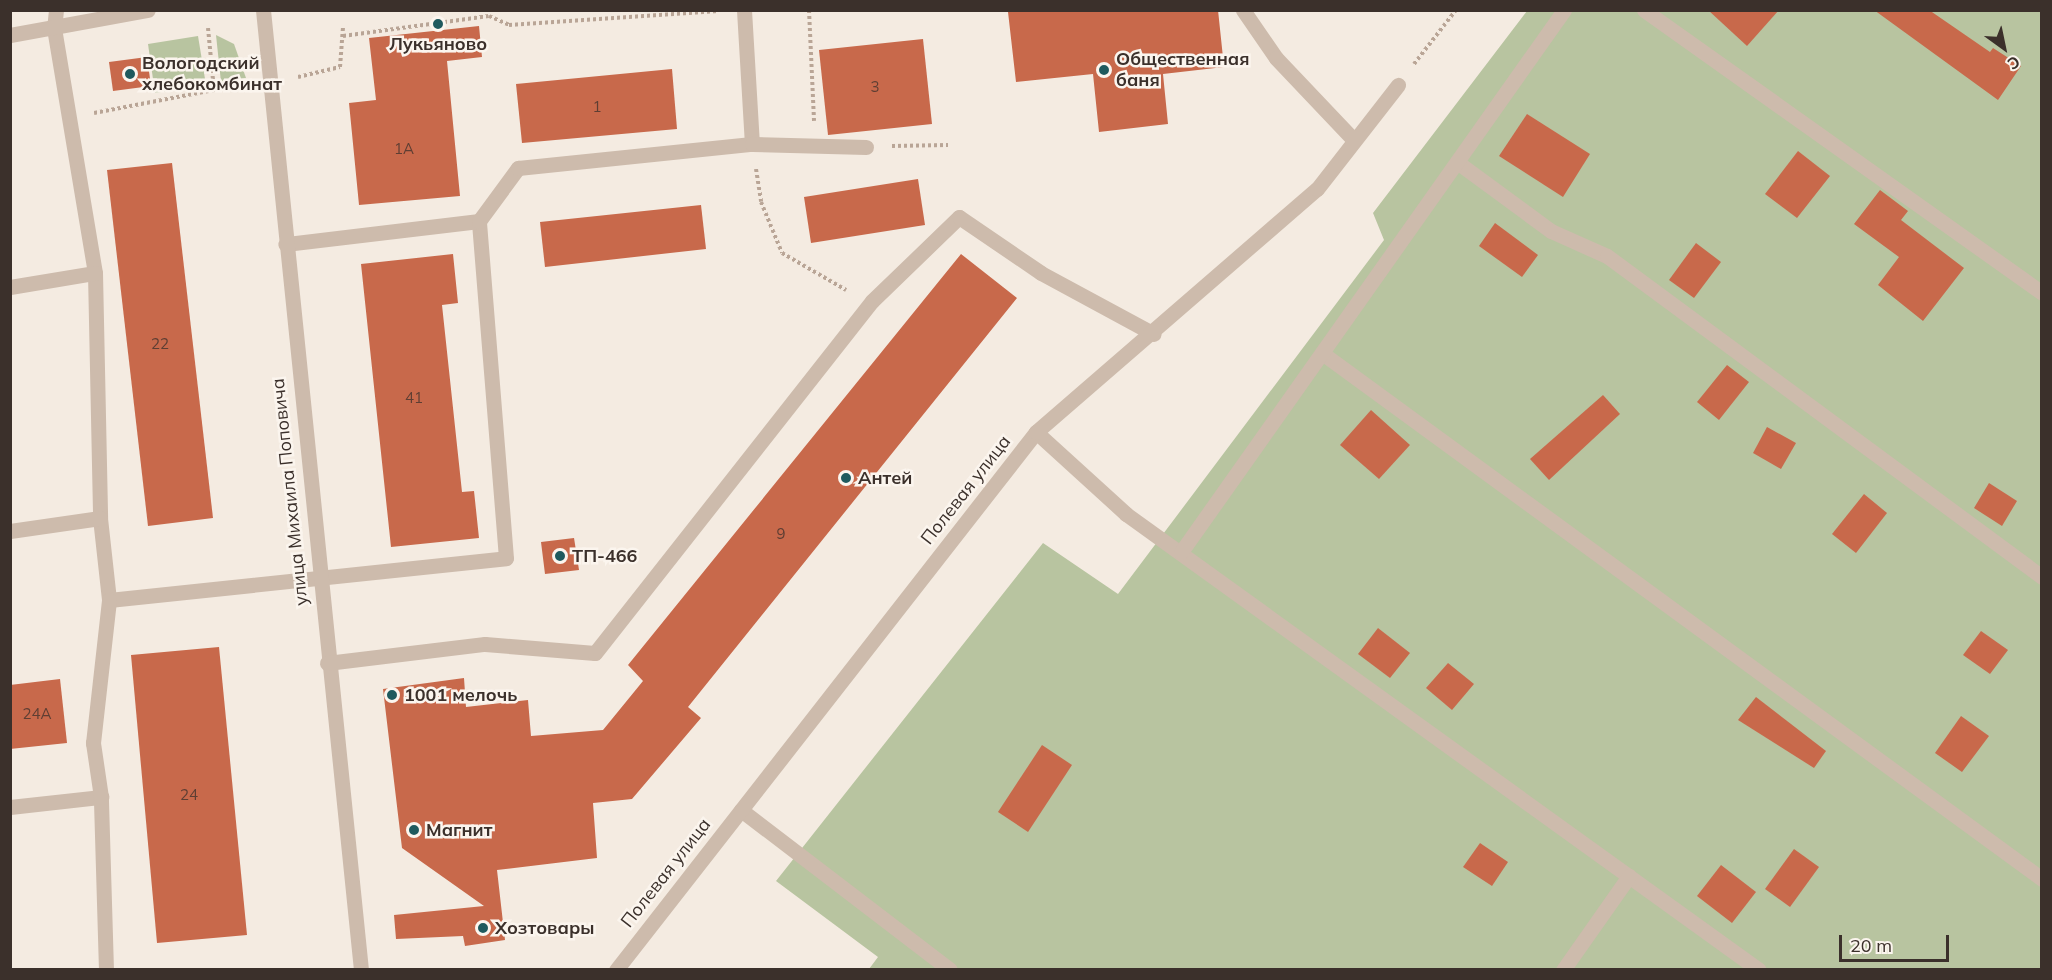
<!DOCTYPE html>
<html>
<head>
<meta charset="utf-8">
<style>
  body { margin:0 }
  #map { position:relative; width:2052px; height:980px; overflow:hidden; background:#f4ebe1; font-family:Mulish,sans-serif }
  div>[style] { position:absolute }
  .green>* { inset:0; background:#b8c4a0 }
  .building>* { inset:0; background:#c8694b }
  .path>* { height:4px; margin-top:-2px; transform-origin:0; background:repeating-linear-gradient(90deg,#b9a596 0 3px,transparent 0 6px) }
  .minor>* { height:15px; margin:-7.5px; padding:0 7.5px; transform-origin:7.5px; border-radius:7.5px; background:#cdbbac }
  .dots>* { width:16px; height:16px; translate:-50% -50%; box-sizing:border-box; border:3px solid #fbf5ee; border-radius:50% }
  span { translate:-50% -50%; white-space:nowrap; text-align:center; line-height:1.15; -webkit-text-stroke:5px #fbf5ee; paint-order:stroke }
  .number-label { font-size:15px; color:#5e3e33 }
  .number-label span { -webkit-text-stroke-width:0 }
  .poi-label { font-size:18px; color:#3b302b; font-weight:700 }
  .left { translate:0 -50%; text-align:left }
  .street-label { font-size:18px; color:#3b302b }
  .frame { position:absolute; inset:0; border:12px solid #3b302b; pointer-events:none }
  .north { position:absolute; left:1974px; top:18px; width:60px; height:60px; -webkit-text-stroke:4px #fbf5ee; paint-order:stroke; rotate:147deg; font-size:16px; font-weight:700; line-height:24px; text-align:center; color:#3b302b }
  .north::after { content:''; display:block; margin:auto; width:21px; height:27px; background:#3b302b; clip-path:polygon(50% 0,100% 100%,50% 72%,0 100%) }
  .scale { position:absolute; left:1839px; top:935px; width:110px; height:27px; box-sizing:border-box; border:3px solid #3b302b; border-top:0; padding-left:8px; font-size:18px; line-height:21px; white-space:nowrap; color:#3b302b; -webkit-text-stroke:4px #fbf5ee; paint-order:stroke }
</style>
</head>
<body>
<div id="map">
  <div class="green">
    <div style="clip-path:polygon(1527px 11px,2041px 11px,2041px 969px,869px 969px,878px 957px,776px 881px,1043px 543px,1118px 594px,1384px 240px,1373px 213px)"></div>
    <div style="clip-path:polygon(216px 35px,234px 44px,246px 78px,221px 82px)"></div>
    <div style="clip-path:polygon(198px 36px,206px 85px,155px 93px,148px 44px)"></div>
  </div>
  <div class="building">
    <div style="clip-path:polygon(1218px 10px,1224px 67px,1163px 74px,1168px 124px,1099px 132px,1093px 74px,1016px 82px,1008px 12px)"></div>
    <div style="clip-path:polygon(1708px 10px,1779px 10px,1747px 46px)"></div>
    <div style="clip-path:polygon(1874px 10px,1929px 10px,1990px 52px,1993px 48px,2021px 66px,1998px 100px)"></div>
    <div style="clip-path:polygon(479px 26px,482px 57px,447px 61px,460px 196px,359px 205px,349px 103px,376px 100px,369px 38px)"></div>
    <div style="clip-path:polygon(923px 39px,932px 124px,828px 135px,819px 50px)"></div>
    <div style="clip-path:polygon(147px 57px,151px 86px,113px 91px,109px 62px)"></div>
    <div style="clip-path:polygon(672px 69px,677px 129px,522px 143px,516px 84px)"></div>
    <div style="clip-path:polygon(1527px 114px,1590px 154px,1563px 197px,1499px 156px)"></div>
    <div style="clip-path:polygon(1798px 151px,1830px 176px,1797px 218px,1765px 194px)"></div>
    <div style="clip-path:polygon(172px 163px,213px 518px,148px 526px,107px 170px)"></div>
    <div style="clip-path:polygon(918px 179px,925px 225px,811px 243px,804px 197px)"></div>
    <div style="clip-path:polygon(1880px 190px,1908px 211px,1901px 220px,1964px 268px,1923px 321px,1878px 285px,1899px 257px,1854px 224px)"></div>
    <div style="clip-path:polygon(701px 205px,706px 249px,545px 267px,540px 222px)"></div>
    <div style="clip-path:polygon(1495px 223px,1538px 255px,1522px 277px,1479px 246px)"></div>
    <div style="clip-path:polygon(1696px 243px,1721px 262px,1694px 298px,1669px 280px)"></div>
    <div style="clip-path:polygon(453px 254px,458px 303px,442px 305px,462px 492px,474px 491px,479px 538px,391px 547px,361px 264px)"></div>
    <div style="clip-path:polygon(961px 254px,1017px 298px,688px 707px,701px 718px,632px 799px,593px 803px,597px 858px,497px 870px,505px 940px,465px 946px,463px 936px,396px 939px,394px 915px,484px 906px,402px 848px,383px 689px,464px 678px,466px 707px,528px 700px,531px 736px,603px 730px,643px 681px,628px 665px)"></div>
    <div style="clip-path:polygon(1727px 365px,1749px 382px,1719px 420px,1697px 402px)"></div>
    <div style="clip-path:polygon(1603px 395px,1620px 414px,1549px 480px,1530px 459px)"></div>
    <div style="clip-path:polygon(1371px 410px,1410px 445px,1379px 479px,1340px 445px)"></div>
    <div style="clip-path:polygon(1767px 427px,1796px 443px,1781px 469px,1753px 453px)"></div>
    <div style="clip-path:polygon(1989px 483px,2017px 501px,2002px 526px,1974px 508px)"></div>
    <div style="clip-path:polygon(1864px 494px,1887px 513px,1856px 553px,1832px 534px)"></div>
    <div style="clip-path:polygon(574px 538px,579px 570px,545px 574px,541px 542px)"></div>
    <div style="clip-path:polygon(1378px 628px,1410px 653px,1390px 678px,1358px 654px)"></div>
    <div style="clip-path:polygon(1981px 631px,2008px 650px,1990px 674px,1963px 655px)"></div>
    <div style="clip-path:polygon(219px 647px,247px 935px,157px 943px,131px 655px)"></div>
    <div style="clip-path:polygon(1448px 663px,1474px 684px,1452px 710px,1426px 688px)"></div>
    <div style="clip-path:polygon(60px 679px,67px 743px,10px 749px,10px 685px)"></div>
    <div style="clip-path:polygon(1756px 697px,1826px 751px,1814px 768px,1738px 720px)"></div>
    <div style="clip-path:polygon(1961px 716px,1989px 736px,1962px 772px,1935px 753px)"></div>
    <div style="clip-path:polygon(1042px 745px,1072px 765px,1028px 832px,998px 812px)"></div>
    <div style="clip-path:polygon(1480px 843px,1508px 862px,1492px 886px,1463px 867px)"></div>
    <div style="clip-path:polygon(1794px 849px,1819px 867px,1790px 907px,1765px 889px)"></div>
    <div style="clip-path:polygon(1721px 865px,1756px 892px,1732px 923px,1697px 896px)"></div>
  </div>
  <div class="path">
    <div style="left:809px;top:10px;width:111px;rotate:87.4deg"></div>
    <div style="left:208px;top:28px;width:62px;rotate:84.5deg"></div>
    <div style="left:214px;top:90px;width:29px;rotate:-8deg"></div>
    <div style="left:343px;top:36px;width:147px;rotate:-7.8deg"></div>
    <div style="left:489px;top:16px;width:22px;rotate:24deg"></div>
    <div style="left:509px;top:25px;width:210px;rotate:-3.8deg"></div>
    <div style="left:1414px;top:64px;width:68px;rotate:-52.1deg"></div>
    <div style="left:298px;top:77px;width:43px;rotate:-13.4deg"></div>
    <div style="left:340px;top:67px;width:40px;rotate:-85.7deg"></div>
    <div style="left:94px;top:113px;width:122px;rotate:-10.9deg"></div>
    <div style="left:892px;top:146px;width:56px;rotate:-1deg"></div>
    <div style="left:756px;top:169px;width:33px;rotate:81deg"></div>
    <div style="left:761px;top:202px;width:55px;rotate:67.6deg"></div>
    <div style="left:782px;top:253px;width:74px;rotate:30deg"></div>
  </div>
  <div class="minor">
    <div style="left:56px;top:10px;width:18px;rotate:96deg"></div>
    <div style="left:54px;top:28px;width:248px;rotate:80.5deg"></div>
    <div style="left:95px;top:273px;width:245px;rotate:88.8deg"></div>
    <div style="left:100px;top:518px;width:82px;rotate:83.7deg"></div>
    <div style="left:109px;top:600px;width:399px;rotate:-6deg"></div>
    <div style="left:506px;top:558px;width:338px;rotate:-94.6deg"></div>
    <div style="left:479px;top:221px;width:195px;rotate:173.2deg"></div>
    <div style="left:263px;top:10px;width:965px;rotate:84.17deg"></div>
    <div style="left:744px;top:10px;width:134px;rotate:86.6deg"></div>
    <div style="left:1243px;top:10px;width:58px;rotate:55.5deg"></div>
    <div style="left:1276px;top:58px;width:112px;rotate:46.5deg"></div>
    <div style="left:1644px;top:10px;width:488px;rotate:35.4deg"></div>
    <div style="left:10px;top:35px;width:140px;rotate:-10.3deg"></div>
    <div style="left:1457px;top:162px;width:117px;rotate:36.3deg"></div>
    <div style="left:1551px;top:231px;width:61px;rotate:24.1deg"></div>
    <div style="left:1607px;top:256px;width:541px;rotate:36.42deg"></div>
    <div style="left:479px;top:221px;width:66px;rotate:-53.7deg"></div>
    <div style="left:518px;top:168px;width:235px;rotate:-5.9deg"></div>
    <div style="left:752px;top:144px;width:114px;rotate:1.5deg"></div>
    <div style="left:10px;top:287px;width:86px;rotate:-9.4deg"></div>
    <div style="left:1322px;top:353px;width:892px;rotate:36.15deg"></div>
    <div style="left:1036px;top:432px;width:122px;rotate:42.3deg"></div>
    <div style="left:1126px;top:514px;width:780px;rotate:35.77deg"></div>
    <div style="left:10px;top:531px;width:91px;rotate:-8.2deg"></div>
    <div style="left:1181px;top:552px;width:664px;rotate:-54.75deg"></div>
    <div style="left:327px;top:663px;width:159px;rotate:-6.9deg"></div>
    <div style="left:485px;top:644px;width:110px;rotate:4.7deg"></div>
    <div style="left:595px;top:653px;width:448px;rotate:-51.8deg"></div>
    <div style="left:872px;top:301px;width:121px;rotate:-44deg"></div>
    <div style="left:959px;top:217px;width:99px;rotate:34.3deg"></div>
    <div style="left:1041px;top:273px;width:128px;rotate:28.4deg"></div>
    <div style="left:10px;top:807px;width:92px;rotate:-6.3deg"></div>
    <div style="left:741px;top:810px;width:263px;rotate:37.4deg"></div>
    <div style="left:106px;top:970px;width:173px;rotate:-91.7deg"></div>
    <div style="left:101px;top:797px;width:55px;rotate:-98.4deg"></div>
    <div style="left:93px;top:743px;width:144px;rotate:-83.6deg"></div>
    <div style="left:616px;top:970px;width:683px;rotate:-52.02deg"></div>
    <div style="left:1036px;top:432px;width:371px;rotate:-40.9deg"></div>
    <div style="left:1317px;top:189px;width:132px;rotate:-52.1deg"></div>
    <div style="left:1563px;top:970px;width:115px;rotate:-54.9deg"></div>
  </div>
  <div class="dots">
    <div style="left:438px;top:24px;background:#1f5a5e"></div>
    <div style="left:1104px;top:70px;background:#1f5a5e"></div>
    <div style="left:130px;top:74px;background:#1f5a5e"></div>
    <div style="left:846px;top:478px;background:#1f5a5e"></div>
    <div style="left:560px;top:556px;background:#1f5a5e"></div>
    <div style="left:392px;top:695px;background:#1f5a5e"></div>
    <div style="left:414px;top:830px;background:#1f5a5e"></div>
    <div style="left:483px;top:928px;background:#1f5a5e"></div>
  </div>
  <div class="number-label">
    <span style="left:875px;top:87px">3</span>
    <span style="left:597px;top:107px">1</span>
    <span style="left:404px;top:149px">1А</span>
    <span style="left:160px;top:344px">22</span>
    <span style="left:414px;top:398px">41</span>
    <span style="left:781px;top:534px">9</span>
    <span style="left:37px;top:714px">24А</span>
    <span style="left:189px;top:795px">24</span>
  </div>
  <div class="poi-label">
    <span style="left:438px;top:44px">Лукьяново</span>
    <span class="left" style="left:1116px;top:70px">Общественная<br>баня</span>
    <span class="left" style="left:142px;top:74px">Вологодский<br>хлебокомбинат</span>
    <span class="left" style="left:858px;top:478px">Антей</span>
    <span class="left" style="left:572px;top:556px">ТП-466</span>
    <span class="left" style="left:404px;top:695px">1001 мелочь</span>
    <span class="left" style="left:426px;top:830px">Магнит</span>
    <span class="left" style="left:495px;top:928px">Хозтовары</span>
  </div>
  <div class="street-label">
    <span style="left:966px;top:490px;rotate:-52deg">Полевая улица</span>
    <span style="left:290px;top:492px;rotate:-96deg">улица Михаила Поповича</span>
    <span style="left:666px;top:873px;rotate:-52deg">Полевая улица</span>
  </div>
  <div class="frame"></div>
  <div class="north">С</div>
  <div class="scale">20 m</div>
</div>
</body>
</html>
